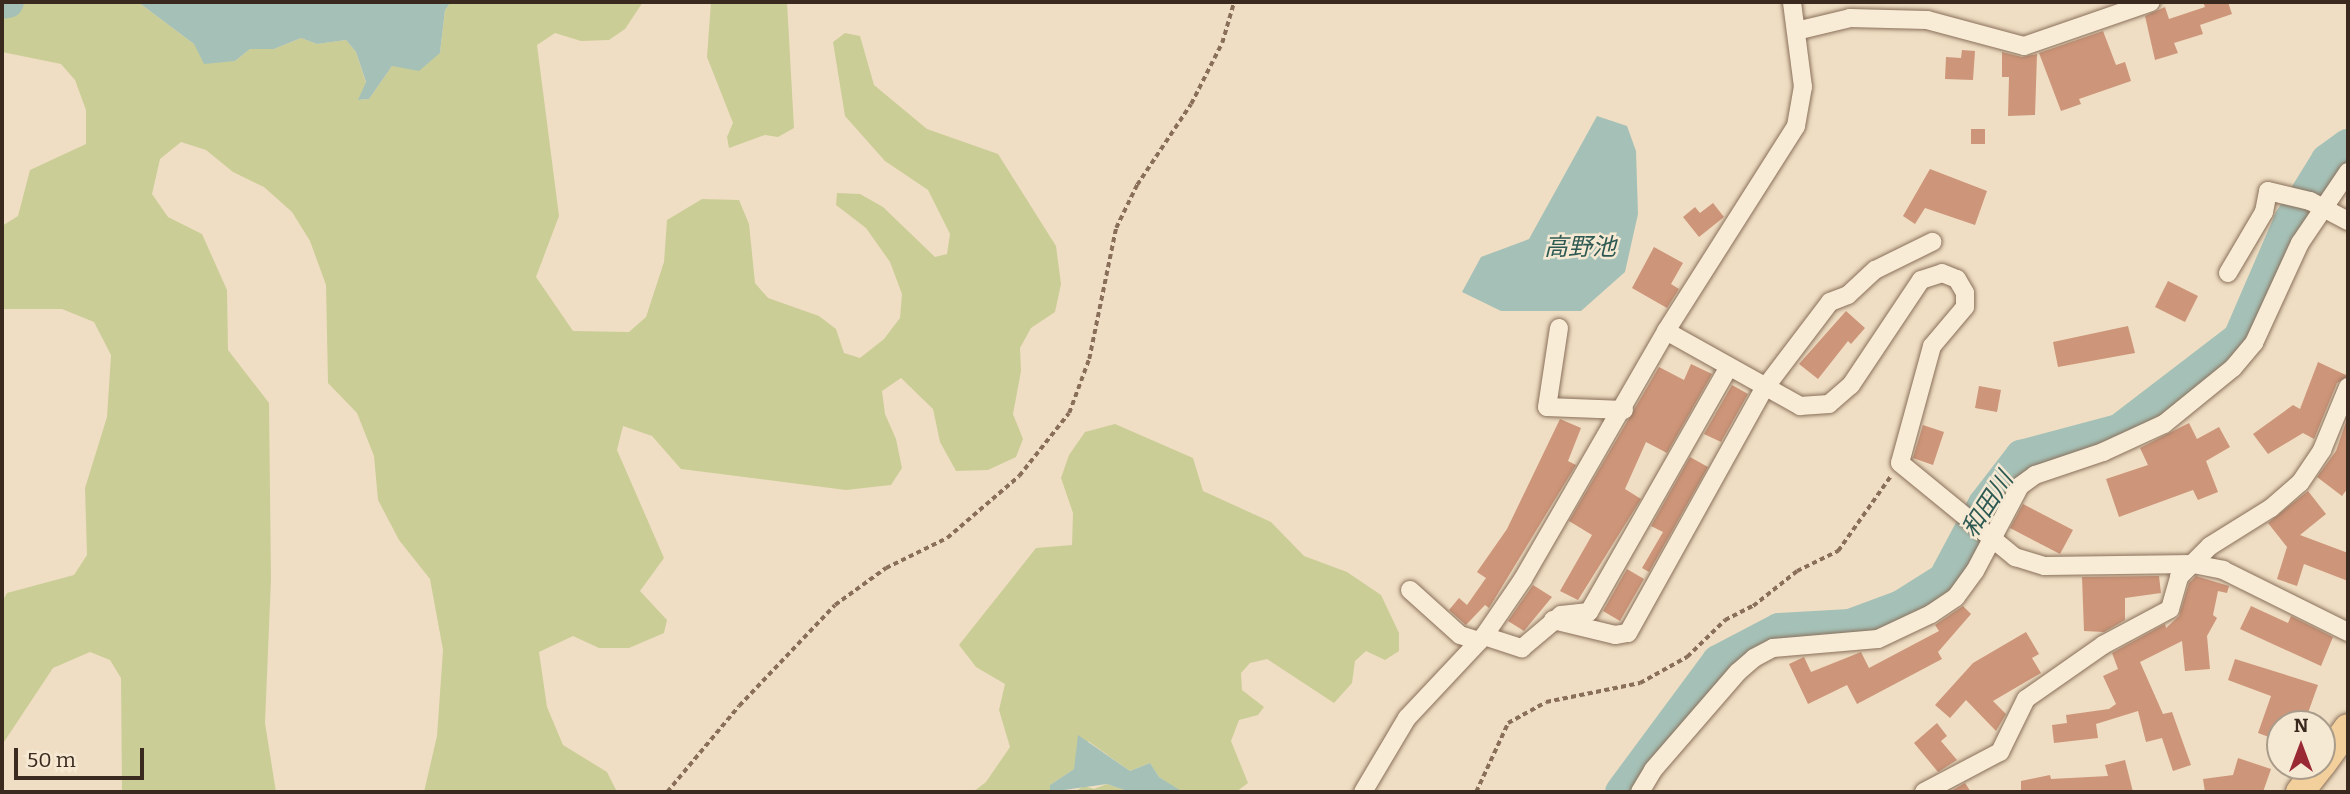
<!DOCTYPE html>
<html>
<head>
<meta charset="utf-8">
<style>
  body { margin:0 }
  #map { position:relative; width:2350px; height:794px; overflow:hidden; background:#efdec3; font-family:Bitter,"Noto Sans JP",serif }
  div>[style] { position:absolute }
  .green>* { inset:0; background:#cbcd97 }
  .water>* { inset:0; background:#a5c1b7 }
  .river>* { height:32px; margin:-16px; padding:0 16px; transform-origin:16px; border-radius:16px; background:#a5c1b7 }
  .building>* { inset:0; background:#cd9579 }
  .path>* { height:3.5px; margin-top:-1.75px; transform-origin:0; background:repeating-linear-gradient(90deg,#896f5a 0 5px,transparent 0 8.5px) }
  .roads { filter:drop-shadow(0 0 2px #896f5a) drop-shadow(0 0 2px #896f5a) }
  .minor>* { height:18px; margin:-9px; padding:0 9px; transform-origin:9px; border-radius:9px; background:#f9ecd7 }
  .primary>* { height:28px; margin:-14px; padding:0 14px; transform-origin:14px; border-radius:14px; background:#f2cf9b }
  span { translate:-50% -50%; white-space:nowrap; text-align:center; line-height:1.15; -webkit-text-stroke:5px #f6e9d3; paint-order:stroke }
  .water-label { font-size:24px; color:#2d5952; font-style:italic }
  .frame { position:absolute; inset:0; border:4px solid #39291e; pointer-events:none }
  .north { position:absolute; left:2266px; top:710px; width:70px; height:70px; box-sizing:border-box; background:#f6e9d3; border:2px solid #aa9c8b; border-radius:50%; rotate:0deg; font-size:19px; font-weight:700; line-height:28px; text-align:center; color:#39291e }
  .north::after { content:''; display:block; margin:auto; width:24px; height:32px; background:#992933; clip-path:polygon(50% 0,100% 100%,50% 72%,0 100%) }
  .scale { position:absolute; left:14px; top:748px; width:130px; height:32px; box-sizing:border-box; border:4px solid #39291e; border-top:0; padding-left:9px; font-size:21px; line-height:24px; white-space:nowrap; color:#39291e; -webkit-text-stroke:5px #f6e9d3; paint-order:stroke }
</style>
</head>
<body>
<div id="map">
  <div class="green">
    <div style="clip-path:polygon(2px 2px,138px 2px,194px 44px,235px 61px,250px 49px,274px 49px,301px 38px,317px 44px,346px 40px,356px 52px,366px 83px,359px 100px,369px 99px,392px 66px,440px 53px,445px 10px,451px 2px,643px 2px,625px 29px,609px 40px,581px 41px,555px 33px,537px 45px,559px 216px,536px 277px,573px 331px,629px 332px,646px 317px,664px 262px,667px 220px,702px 199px,739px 200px,749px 224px,755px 283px,768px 298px,819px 316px,836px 329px,844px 353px,860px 358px,884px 339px,900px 318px,902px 294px,890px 262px,866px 228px,836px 205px,837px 193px,860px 194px,883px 207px,935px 257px,947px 254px,950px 234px,928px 190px,885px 161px,845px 116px,833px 42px,845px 33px,860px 36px,874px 85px,927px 129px,998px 154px,1056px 246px,1061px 284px,1055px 312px,1031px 328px,1020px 348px,1021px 371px,1013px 414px,1023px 439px,1016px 457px,988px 470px,956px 471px,940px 442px,933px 409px,901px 378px,882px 391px,885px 414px,896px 439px,902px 468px,891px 485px,846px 490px,681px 469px,652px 436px,623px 426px,617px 450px,664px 558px,640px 591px,667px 620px,664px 633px,629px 648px,599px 648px,573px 636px,539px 652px,547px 707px,563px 745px,607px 772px,617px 792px,424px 792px,437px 736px,443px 650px,430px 579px,399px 540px,378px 500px,374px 456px,357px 413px,328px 383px,326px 285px,310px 241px,292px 212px,264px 187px,233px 172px,206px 150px,181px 142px,160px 159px,152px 194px,168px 217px,202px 234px,227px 290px,228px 350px,269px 403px,271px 579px,265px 723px,276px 792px,122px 792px,121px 678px,110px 660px,90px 652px,53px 668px,2px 745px,2px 602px,7px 593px,74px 575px,87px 555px,85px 488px,107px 417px,111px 355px,94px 322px,62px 309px,2px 309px,2px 226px,18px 216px,30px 170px,86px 144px,86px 110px,75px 80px,61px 64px,2px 52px)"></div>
    <div style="clip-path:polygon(711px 2px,787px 2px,794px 128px,778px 137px,765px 135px,729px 148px,727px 137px,733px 123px,707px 57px)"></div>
    <div style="clip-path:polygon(1115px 424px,1193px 458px,1203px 491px,1271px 522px,1304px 556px,1347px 572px,1381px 595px,1399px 633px,1399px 651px,1385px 660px,1366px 651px,1355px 661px,1352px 683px,1334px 703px,1267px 659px,1250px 663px,1241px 673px,1242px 690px,1264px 707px,1258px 715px,1239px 720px,1231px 741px,1248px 783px,1236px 792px,1182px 792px,1159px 777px,1150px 763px,1130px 771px,1088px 741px,1074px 769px,1050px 785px,1050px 792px,973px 792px,986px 782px,1010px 747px,999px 710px,1005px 684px,976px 667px,959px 645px,1036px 548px,1072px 545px,1073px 513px,1061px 478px,1069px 455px,1085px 432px)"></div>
    <div style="clip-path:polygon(1107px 784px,1130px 792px,1074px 792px,1084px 786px,1094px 789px)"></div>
  </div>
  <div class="water">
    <div style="clip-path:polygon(138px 2px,451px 2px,445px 10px,440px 53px,419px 71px,392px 66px,369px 99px,358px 100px,366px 82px,356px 52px,346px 40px,317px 44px,301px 38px,274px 49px,250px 49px,235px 61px,204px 64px,194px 44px)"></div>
    <div style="clip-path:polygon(1597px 116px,1627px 126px,1636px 151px,1638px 214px,1625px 272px,1581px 311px,1501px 311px,1462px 292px,1481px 257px,1529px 239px)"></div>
    <div style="clip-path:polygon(1078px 735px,1130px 771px,1150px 763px,1159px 777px,1183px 792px,1130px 792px,1107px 784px,1050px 792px,1050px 785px,1074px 769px)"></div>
  </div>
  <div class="river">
    <div style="left:2px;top:3px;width:6px;rotate:-9deg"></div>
    <div style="left:1621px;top:792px;width:163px;rotate:-53.5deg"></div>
    <div style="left:1718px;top:661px;width:69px;rotate:-27.7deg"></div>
    <div style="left:1779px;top:629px;width:71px;rotate:-3.2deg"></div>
    <div style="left:1850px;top:625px;width:54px;rotate:-20.4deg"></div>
    <div style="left:1901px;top:606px;width:51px;rotate:-32.1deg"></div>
    <div style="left:1944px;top:579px;width:85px;rotate:-61.9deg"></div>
    <div style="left:1984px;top:504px;width:61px;rotate:-52.4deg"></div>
    <div style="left:2021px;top:456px;width:101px;rotate:-14.9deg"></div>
    <div style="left:2119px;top:430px;width:151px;rotate:-37.5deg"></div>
    <div style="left:2239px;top:338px;width:129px;rotate:-66.6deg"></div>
    <div style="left:2290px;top:220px;width:70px;rotate:-58.3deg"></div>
    <div style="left:2327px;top:160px;width:26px;rotate:-36deg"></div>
  </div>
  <div class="building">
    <div style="clip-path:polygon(2203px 2px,2228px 2px,2232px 14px,2200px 25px,2203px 34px,2174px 43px,2178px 53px,2155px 60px,2145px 16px,2165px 7px,2169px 19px,2205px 7px)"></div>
    <div style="clip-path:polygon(2103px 31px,2116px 65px,2125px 62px,2131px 81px,2079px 99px,2081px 104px,2061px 111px,2039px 53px)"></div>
    <div style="clip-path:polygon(1962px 50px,1975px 51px,1973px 80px,1945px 79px,1946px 57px,1961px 58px)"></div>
    <div style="clip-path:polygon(2002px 52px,2022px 57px,2037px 54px,2035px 115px,2008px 116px,2009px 77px,2002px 77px)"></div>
    <div style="clip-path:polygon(1971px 129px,1985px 129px,1985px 144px,1971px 144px)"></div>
    <div style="clip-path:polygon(1930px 169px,1987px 191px,1975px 225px,1925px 208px,1915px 224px,1903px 216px)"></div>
    <div style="clip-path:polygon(1713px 203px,1724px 217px,1699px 237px,1683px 217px,1695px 207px,1700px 213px)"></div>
    <div style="clip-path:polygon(1654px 247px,1683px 263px,1671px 284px,1679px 289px,1667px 308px,1632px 288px)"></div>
    <div style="clip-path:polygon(2168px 281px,2198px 296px,2185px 322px,2155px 307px)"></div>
    <div style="clip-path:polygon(1846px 311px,1865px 328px,1851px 344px,1848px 341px,1818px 379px,1799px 364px)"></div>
    <div style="clip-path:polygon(2128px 326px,2135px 353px,2058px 367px,2053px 342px)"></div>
    <div style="clip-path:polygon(2318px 362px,2348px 376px,2337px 383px,2314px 439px,2303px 433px,2268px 454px,2253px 434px,2293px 405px,2300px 409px)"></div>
    <div style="clip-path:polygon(1691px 364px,1712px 374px,1667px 453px,1646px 442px,1625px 489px,1641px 499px,1578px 600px,1560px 591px,1592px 535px,1569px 521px,1659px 367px,1684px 380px)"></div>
    <div style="clip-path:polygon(1732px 385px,1748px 394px,1721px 442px,1704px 434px)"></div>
    <div style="clip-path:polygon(1979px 386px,2001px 390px,1997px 412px,1975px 408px)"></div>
    <div style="clip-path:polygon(2348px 416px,2348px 488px,2342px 496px,2317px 477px,2336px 451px)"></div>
    <div style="clip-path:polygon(1560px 419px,1581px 428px,1568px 461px,1576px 465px,1489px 608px,1485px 605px,1466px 625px,1449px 610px,1459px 598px,1467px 605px,1486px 578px,1477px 572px,1507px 529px)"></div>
    <div style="clip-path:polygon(2189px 423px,2197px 439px,2219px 427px,2230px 447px,2206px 461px,2218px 492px,2198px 500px,2193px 490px,2119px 517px,2106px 479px,2148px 465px,2140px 448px)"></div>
    <div style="clip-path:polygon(1923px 425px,1944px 432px,1933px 465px,1913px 458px)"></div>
    <div style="clip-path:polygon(1690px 457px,1708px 467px,1649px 572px,1642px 568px,1663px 532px,1651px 526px)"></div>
    <div style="clip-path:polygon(2308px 491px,2326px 514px,2300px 535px,2348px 553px,2348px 581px,2304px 564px,2297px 586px,2277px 579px,2287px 547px,2268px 523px)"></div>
    <div style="clip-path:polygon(2023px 504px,2073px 530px,2060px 554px,2010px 528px)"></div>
    <div style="clip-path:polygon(1627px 569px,1644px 579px,1620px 621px,1603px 611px)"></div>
    <div style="clip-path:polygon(2159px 576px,2161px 593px,2125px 598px,2125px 620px,2104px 632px,2084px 631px,2082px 577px)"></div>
    <div style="clip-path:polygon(2196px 576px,2229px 586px,2227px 593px,2218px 591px,2213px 615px,2217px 618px,2207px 636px,2210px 669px,2185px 671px,2182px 641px,2140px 662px,2163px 714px,2172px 712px,2191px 765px,2173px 771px,2162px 738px,2146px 742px,2138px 711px,2096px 724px,2098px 738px,2054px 743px,2052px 725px,2067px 723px,2066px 715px,2109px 709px,2116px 704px,2103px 676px,2118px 669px,2112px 653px,2165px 624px,2166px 628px,2179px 616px,2189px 583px)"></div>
    <div style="clip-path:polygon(1533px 585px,1552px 597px,1524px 631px,1508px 621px)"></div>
    <div style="clip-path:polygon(1963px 606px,1971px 614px,1938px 652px,1942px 659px,1857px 704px,1847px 685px,1808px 704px,1789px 664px,1804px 657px,1811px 672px,1861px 652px,1869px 668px,1939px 631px,1935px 625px)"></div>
    <div style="clip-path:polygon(2251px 606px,2288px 623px,2291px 616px,2333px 637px,2321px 666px,2240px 629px)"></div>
    <div style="clip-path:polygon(2026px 632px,2039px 654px,2032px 658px,2041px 673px,1993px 701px,2006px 714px,1996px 731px,1966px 700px,1950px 718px,1935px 705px,1973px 663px)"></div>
    <div style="clip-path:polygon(2235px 659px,2318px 685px,2304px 724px,2280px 724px,2280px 741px,2258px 733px,2271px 696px,2228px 680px)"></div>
    <div style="clip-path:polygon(1937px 723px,1947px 736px,1941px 741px,1957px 760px,1938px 772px,1914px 743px)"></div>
    <div style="clip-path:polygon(2238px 758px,2271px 769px,2263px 792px,2205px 792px,2203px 779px,2233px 775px)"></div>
    <div style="clip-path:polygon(2125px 760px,2133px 792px,2021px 792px,2021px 781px,2050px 775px,2051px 779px,2108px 776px,2105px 765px)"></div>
    <div style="clip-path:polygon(1965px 783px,1971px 792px,1953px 790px)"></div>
  </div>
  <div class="path">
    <div style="left:667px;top:792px;width:112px;rotate:-50.1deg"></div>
    <div style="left:739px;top:706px;width:139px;rotate:-46.5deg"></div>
    <div style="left:835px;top:605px;width:63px;rotate:-36deg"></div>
    <div style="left:886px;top:568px;width:68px;rotate:-26.2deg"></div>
    <div style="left:947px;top:538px;width:95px;rotate:-40.7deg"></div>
    <div style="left:1019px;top:476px;width:80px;rotate:-51.6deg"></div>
    <div style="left:1069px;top:413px;width:58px;rotate:-69.7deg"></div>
    <div style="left:1089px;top:359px;width:134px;rotate:-78.4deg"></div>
    <div style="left:1116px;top:228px;width:48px;rotate:-64deg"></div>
    <div style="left:1137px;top:185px;width:97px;rotate:-56.3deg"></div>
    <div style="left:1191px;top:104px;width:68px;rotate:-63.1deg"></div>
    <div style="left:1222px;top:43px;width:43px;rotate:-73.7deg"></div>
    <div style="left:1476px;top:792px;width:76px;rotate:-65.1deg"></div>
    <div style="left:1508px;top:723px;width:43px;rotate:-28.9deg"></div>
    <div style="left:1546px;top:702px;width:96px;rotate:-11.4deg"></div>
    <div style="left:1640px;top:683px;width:54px;rotate:-29deg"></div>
    <div style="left:1687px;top:657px;width:53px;rotate:-44.2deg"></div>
    <div style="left:1725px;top:620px;width:31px;rotate:-27deg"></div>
    <div style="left:1753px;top:606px;width:56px;rotate:-38.5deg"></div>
    <div style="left:1797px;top:571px;width:46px;rotate:-26deg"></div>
    <div style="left:1838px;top:551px;width:92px;rotate:-54.8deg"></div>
  </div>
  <div class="roads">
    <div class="minor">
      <div style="left:1796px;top:31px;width:56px;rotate:-13.5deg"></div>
      <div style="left:1850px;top:18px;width:77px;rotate:1.5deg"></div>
      <div style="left:1927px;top:20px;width:100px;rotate:15deg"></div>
      <div style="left:2024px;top:46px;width:134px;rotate:-19.1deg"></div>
      <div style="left:2228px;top:273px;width:71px;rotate:-59.5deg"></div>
      <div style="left:2264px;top:212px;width:21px;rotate:-79deg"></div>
      <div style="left:2268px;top:191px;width:43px;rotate:13.4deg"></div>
      <div style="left:2310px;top:201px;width:43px;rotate:27.8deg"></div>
      <div style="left:1559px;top:328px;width:80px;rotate:98.6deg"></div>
      <div style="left:1547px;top:407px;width:77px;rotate:2.2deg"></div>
      <div style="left:1666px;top:331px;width:154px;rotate:29.2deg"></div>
      <div style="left:1800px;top:406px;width:29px;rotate:-4deg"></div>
      <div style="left:1829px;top:404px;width:29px;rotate:-41deg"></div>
      <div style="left:1851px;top:385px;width:126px;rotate:-56.3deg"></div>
      <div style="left:1921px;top:280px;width:22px;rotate:-18deg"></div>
      <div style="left:1942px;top:273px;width:16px;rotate:22deg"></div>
      <div style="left:1957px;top:279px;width:16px;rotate:60deg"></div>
      <div style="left:1965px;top:293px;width:14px;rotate:90deg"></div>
      <div style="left:1965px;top:307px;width:51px;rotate:130.2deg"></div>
      <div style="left:1932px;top:346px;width:121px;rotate:105.3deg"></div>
      <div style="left:1900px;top:463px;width:149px;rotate:39.3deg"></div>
      <div style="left:2015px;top:557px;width:31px;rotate:17deg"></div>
      <div style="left:2045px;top:566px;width:148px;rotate:-0.8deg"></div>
      <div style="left:2193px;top:564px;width:31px;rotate:11deg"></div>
      <div style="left:2223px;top:570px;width:140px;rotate:26.4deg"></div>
      <div style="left:1410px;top:590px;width:67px;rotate:42deg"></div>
      <div style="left:1460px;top:635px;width:20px;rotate:18deg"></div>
      <div style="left:1553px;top:620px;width:64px;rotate:13.6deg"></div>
      <div style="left:1615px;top:635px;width:13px;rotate:-9deg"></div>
      <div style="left:1628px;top:633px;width:279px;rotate:-60.9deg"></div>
      <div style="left:1764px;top:389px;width:109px;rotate:-52.8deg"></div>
      <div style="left:1830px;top:302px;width:19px;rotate:-21deg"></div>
      <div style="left:1848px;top:295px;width:37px;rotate:-43deg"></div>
      <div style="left:1875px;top:270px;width:64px;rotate:-26.2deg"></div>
      <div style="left:1484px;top:636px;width:40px;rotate:18deg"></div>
      <div style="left:1522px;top:648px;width:51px;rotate:-40.2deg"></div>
      <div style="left:1561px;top:615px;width:28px;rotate:-6deg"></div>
      <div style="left:1589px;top:612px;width:282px;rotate:-60.3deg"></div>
      <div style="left:1363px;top:792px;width:86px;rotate:-59.3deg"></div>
      <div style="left:1407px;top:718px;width:112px;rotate:-46.8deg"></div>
      <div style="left:1484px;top:636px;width:69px;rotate:-55.6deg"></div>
      <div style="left:1523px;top:579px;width:286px;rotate:-60deg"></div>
      <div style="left:1666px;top:331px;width:243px;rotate:-57.6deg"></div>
      <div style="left:1796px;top:126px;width:40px;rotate:-80deg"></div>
      <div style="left:1803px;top:87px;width:86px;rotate:-97.4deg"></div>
      <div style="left:1640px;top:792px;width:26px;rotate:-59deg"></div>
      <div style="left:1653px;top:770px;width:130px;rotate:-49.1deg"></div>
      <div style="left:1738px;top:672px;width:21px;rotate:-41deg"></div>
      <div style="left:1754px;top:658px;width:21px;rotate:-28deg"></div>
      <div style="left:1773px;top:648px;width:105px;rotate:-4.9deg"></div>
      <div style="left:1878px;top:639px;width:59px;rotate:-25.3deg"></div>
      <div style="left:1931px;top:614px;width:30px;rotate:-34deg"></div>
      <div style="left:1956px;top:597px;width:32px;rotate:-54deg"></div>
      <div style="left:1975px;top:571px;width:96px;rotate:-62.1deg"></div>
      <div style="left:2020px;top:486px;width:19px;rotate:-36deg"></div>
      <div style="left:2035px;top:475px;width:72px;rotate:-18.7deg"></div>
      <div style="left:2103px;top:452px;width:67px;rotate:-24.7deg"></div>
      <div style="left:2164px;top:424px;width:89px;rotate:-39.1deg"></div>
      <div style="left:2233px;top:368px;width:33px;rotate:-50deg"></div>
      <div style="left:2254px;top:343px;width:110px;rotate:-65.3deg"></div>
      <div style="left:2300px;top:243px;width:86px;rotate:-55.9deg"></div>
      <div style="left:1924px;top:792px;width:86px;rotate:-27.8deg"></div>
      <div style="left:2000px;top:752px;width:59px;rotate:-63.9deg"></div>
      <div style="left:2026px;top:699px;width:94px;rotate:-35deg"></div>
      <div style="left:2103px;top:645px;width:76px;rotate:-28.2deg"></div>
      <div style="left:2170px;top:609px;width:33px;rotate:-74deg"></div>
      <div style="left:2179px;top:577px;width:44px;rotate:-45deg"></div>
      <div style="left:2210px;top:546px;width:72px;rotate:-31.9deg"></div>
      <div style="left:2271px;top:508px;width:38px;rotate:-41deg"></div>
      <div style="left:2300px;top:483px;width:40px;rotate:-56deg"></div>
      <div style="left:2322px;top:450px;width:68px;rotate:-67.6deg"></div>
    </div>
    <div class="primary">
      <div style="left:2322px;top:764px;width:44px;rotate:-54.2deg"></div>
      <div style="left:2300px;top:792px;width:33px;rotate:-52deg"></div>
    </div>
  </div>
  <div class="water-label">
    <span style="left:1580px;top:248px">高野池</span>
    <span style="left:1988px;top:505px;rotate:-57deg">和田川</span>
  </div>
  <div class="frame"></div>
  <div class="north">N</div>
  <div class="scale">50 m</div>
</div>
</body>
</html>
